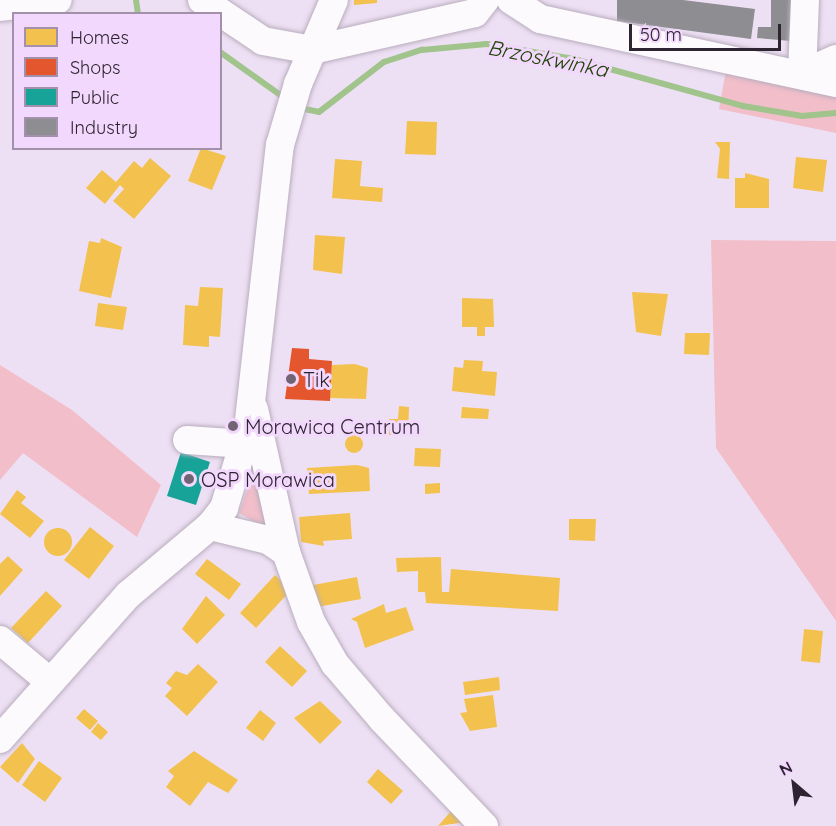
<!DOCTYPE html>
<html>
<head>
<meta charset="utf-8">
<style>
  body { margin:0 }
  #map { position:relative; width:836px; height:826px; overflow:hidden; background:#eee0f4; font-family:Quicksand,sans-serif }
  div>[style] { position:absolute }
  .green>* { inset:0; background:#f1beca }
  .homes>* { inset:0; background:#f2c14e }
  .round { border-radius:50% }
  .shops>* { inset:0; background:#e4572e }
  .public>* { inset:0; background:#17a398 }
  .industry>* { inset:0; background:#8d8d92 }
  .stream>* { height:6px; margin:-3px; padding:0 3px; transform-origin:3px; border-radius:3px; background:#a0c48c }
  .roads { filter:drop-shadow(0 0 2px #b8adbd) drop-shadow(0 0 2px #b8adbd) }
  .minor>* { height:28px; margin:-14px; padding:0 14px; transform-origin:14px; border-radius:14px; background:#fcfafd }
  .dots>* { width:16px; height:16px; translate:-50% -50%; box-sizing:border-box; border:3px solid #f1d8fc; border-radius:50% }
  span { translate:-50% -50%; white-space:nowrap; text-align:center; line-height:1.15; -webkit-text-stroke:6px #f1d8fc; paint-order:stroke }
  .poi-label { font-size:20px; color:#2d2331 }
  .left { translate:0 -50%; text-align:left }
  .water-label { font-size:21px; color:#204405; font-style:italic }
  .legend { position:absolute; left:12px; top:12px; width:210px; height:138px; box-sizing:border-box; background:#f1d8fc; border:2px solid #a390ab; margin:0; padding:8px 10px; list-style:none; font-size:18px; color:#2d2331 }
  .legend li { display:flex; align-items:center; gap:12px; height:30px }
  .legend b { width:30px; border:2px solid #a390ab }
  .north { position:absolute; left:764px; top:754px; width:60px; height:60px; -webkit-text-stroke:4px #f1d8fc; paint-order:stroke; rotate:332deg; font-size:16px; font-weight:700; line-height:24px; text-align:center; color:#2d2331 }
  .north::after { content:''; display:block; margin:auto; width:21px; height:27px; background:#2d2331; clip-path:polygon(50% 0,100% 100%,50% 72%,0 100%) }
  .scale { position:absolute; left:629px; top:24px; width:152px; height:27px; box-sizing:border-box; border:3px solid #2d2331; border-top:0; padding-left:8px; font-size:18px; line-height:21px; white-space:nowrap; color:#2d2331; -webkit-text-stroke:4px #f1d8fc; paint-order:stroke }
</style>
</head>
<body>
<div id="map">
  <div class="green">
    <div style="clip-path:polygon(726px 70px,836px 97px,836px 133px,719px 109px)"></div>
    <div style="clip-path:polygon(711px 240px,836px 241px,836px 621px,716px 448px)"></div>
    <div style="clip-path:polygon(0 365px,72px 410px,161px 485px,137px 537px,23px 453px,0 480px)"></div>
    <div style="clip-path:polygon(253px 474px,261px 474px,273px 516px,263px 527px,239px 513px)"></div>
  </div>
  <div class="homes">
    <div style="clip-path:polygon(354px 0,377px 0,377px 3px,354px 5px)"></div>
    <div style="clip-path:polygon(407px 121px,437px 122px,436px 155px,405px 154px)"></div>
    <div style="clip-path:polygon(715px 142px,730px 142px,729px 179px,717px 178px,720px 149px)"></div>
    <div style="clip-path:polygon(201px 148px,226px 156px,212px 190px,188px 181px)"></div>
    <div style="clip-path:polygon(796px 157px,827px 160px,823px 192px,793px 188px)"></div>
    <div style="clip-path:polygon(150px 158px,171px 176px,134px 219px,113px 201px,124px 189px,120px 185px,105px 204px,86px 188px,102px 170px,116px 182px,134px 161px,142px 168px)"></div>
    <div style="clip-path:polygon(335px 159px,362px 161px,360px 186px,383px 188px,382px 202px,332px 198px)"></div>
    <div style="clip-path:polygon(745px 173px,769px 179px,769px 208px,735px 208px,735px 178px,745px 178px)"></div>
    <div style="clip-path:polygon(315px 235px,345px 237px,342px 274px,313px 270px)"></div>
    <div style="clip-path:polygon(101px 238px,122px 247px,111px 298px,79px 291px,89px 241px,100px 243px)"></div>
    <div style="clip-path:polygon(200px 287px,223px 288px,220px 337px,209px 336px,209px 347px,183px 345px,185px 305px,198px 306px)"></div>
    <div style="clip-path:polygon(632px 292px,668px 294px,661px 336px,636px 332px)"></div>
    <div style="clip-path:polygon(462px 298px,493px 299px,494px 327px,485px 327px,485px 336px,477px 336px,477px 327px,462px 327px)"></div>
    <div style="clip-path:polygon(98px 303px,127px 307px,123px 330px,95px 326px)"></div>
    <div style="clip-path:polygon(685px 333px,710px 333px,709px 355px,684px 354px)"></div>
    <div style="clip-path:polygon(464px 360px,483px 361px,482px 371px,497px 372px,495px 396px,452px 391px,454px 367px,463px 368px)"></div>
    <div style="clip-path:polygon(355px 364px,368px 368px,366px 399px,330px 398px,332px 365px)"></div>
    <div style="clip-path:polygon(399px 406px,409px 407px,408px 435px,389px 435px,389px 419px,398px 419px)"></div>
    <div style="clip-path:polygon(462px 407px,489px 409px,488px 419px,461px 418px)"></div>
    <div class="round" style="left:345px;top:435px;width:18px;height:18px"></div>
    <div style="clip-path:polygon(415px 448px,441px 449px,440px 467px,414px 466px)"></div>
    <div style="clip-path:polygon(357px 465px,369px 468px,370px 491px,309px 494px,307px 468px)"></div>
    <div style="clip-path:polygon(440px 483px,440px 493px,425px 494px,425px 484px)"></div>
    <div style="clip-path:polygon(17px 490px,26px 497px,21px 503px,44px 521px,30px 538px,0 514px)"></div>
    <div style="clip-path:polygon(350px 513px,352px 539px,323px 541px,324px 546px,301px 542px,299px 517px)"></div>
    <div style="clip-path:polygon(569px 519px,596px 519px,595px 541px,569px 540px)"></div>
    <div style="clip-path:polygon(90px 527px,114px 546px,89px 579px,64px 560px)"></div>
    <div class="round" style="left:44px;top:528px;width:28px;height:28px"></div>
    <div style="clip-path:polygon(8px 556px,23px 570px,0 596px,0 564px)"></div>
    <div style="clip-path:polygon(441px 557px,442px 592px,449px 592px,451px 569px,560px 578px,558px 611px,426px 603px,425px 592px,418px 592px,418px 571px,397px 572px,396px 558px)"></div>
    <div style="clip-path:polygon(207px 559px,241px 584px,229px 600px,195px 574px)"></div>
    <div style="clip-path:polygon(275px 575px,291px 590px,256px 628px,240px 613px)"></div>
    <div style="clip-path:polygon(357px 577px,361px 599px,317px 607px,313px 585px)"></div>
    <div style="clip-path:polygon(46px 591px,62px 606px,28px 643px,11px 628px)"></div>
    <div style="clip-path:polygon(206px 596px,225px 615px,197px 644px,182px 629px)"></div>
    <div style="clip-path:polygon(384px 604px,386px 613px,406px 607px,414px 630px,365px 648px,357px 622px,351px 619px)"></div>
    <div style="clip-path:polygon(804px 629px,823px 631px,820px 663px,801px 661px)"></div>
    <div style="clip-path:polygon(280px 646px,307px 671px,292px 687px,265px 662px)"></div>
    <div style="clip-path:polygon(198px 664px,218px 682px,187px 716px,165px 696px,172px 688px,166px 683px,176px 671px,187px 675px)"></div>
    <div style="clip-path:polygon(499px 677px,500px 690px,465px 695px,463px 682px)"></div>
    <div style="clip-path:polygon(493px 695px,497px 727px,470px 731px,460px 713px,467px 712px,464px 699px)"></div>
    <div style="clip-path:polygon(320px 701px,342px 722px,320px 744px,294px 718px)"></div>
    <div style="clip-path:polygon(84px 709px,98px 721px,90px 730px,76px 718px)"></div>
    <div style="clip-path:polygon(260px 710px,276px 723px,263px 741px,246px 728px)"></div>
    <div style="clip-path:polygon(98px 723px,108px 732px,101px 740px,91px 732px)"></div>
    <div style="clip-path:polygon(22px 743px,35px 759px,18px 783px,0 767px)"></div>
    <div style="clip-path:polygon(194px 751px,238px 780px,228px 793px,208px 782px,190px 806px,166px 787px,174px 776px,168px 771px)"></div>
    <div style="clip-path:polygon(39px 761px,62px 778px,45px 802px,22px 785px)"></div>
    <div style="clip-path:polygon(378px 769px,403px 791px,391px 804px,367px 782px)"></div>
    <div style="clip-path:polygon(452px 810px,466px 822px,438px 826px)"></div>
  </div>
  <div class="shops">
    <div style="clip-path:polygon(292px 348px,309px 349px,309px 359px,332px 361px,330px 401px,285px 399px)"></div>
  </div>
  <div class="public">
    <div style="clip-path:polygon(181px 452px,210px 462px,196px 505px,167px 496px)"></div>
  </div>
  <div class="industry">
    <div style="clip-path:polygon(617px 0,683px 0,755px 9px,751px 39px,617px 21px)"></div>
    <div style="clip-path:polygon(771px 0,792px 0,791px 41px,757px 38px,758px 27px,771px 27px)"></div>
  </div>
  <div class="stream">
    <div style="left:136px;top:0;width:14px;rotate:82deg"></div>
    <div style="left:220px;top:52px;width:81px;rotate:35.5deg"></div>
    <div style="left:299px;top:108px;width:20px;rotate:11deg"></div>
    <div style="left:319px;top:112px;width:82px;rotate:-37.6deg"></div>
    <div style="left:384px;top:62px;width:40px;rotate:-18deg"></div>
    <div style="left:422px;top:50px;width:65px;rotate:-5.3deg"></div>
    <div style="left:487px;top:44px;width:88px;rotate:9.8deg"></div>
    <div style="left:574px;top:59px;width:175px;rotate:15.5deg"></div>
    <div style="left:743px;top:106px;width:60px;rotate:9.6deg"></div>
    <div style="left:802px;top:116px;width:34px;rotate:-5deg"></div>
  </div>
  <div class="roads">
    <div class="minor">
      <div style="left:202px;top:0;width:73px;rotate:33.9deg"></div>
      <div style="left:263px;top:41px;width:50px;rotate:10.4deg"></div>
      <div style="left:312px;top:50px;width:167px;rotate:-12.8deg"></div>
      <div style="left:475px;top:13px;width:16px;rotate:-52deg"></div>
      <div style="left:511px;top:0;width:35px;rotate:33deg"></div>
      <div style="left:540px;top:19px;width:303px;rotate:12.2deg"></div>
      <div style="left:805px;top:0;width:74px;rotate:92.3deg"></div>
      <div style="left:802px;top:74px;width:37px;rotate:-24deg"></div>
      <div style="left:0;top:7px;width:58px;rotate:-6.9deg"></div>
      <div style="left:254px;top:409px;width:147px;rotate:77.4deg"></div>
      <div style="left:286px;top:552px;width:74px;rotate:70.3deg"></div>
      <div style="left:311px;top:622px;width:48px;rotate:60.3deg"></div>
      <div style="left:335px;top:664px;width:72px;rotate:49.5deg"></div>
      <div style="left:382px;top:719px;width:148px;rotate:46.4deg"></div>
      <div style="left:187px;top:440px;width:58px;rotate:3.9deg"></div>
      <div style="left:210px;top:526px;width:60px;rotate:13.6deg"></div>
      <div style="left:268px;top:540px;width:22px;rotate:34deg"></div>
      <div style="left:0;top:640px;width:62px;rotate:39.8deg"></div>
      <div style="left:0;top:739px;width:193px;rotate:-48.4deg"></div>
      <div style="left:128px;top:595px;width:107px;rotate:-40.1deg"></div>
      <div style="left:210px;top:526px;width:23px;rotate:-52deg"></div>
      <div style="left:224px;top:508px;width:83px;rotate:-73.1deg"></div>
      <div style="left:248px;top:429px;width:286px;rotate:-83.6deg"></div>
      <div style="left:280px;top:145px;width:64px;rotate:-73.6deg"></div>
      <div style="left:298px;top:84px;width:91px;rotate:-66.8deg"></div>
    </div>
  </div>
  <div class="dots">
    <div style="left:291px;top:379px;background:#716575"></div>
    <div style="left:233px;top:426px;background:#716575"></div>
    <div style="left:189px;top:479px;background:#716575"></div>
  </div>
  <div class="poi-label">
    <span class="left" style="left:303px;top:379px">Tik</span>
    <span class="left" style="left:245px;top:426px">Morawica Centrum</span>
    <span class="left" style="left:201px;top:479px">OSP Morawica</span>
  </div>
  <div class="water-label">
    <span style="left:548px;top:58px;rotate:11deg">Brzoskwinka</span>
  </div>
  <ul class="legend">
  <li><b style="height:16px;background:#f2c14e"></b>Homes</li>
  <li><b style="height:16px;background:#e4572e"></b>Shops</li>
  <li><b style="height:16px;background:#17a398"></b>Public</li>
  <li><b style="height:16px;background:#8d8d92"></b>Industry</li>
  </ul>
  <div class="north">N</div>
  <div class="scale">50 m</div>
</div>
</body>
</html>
